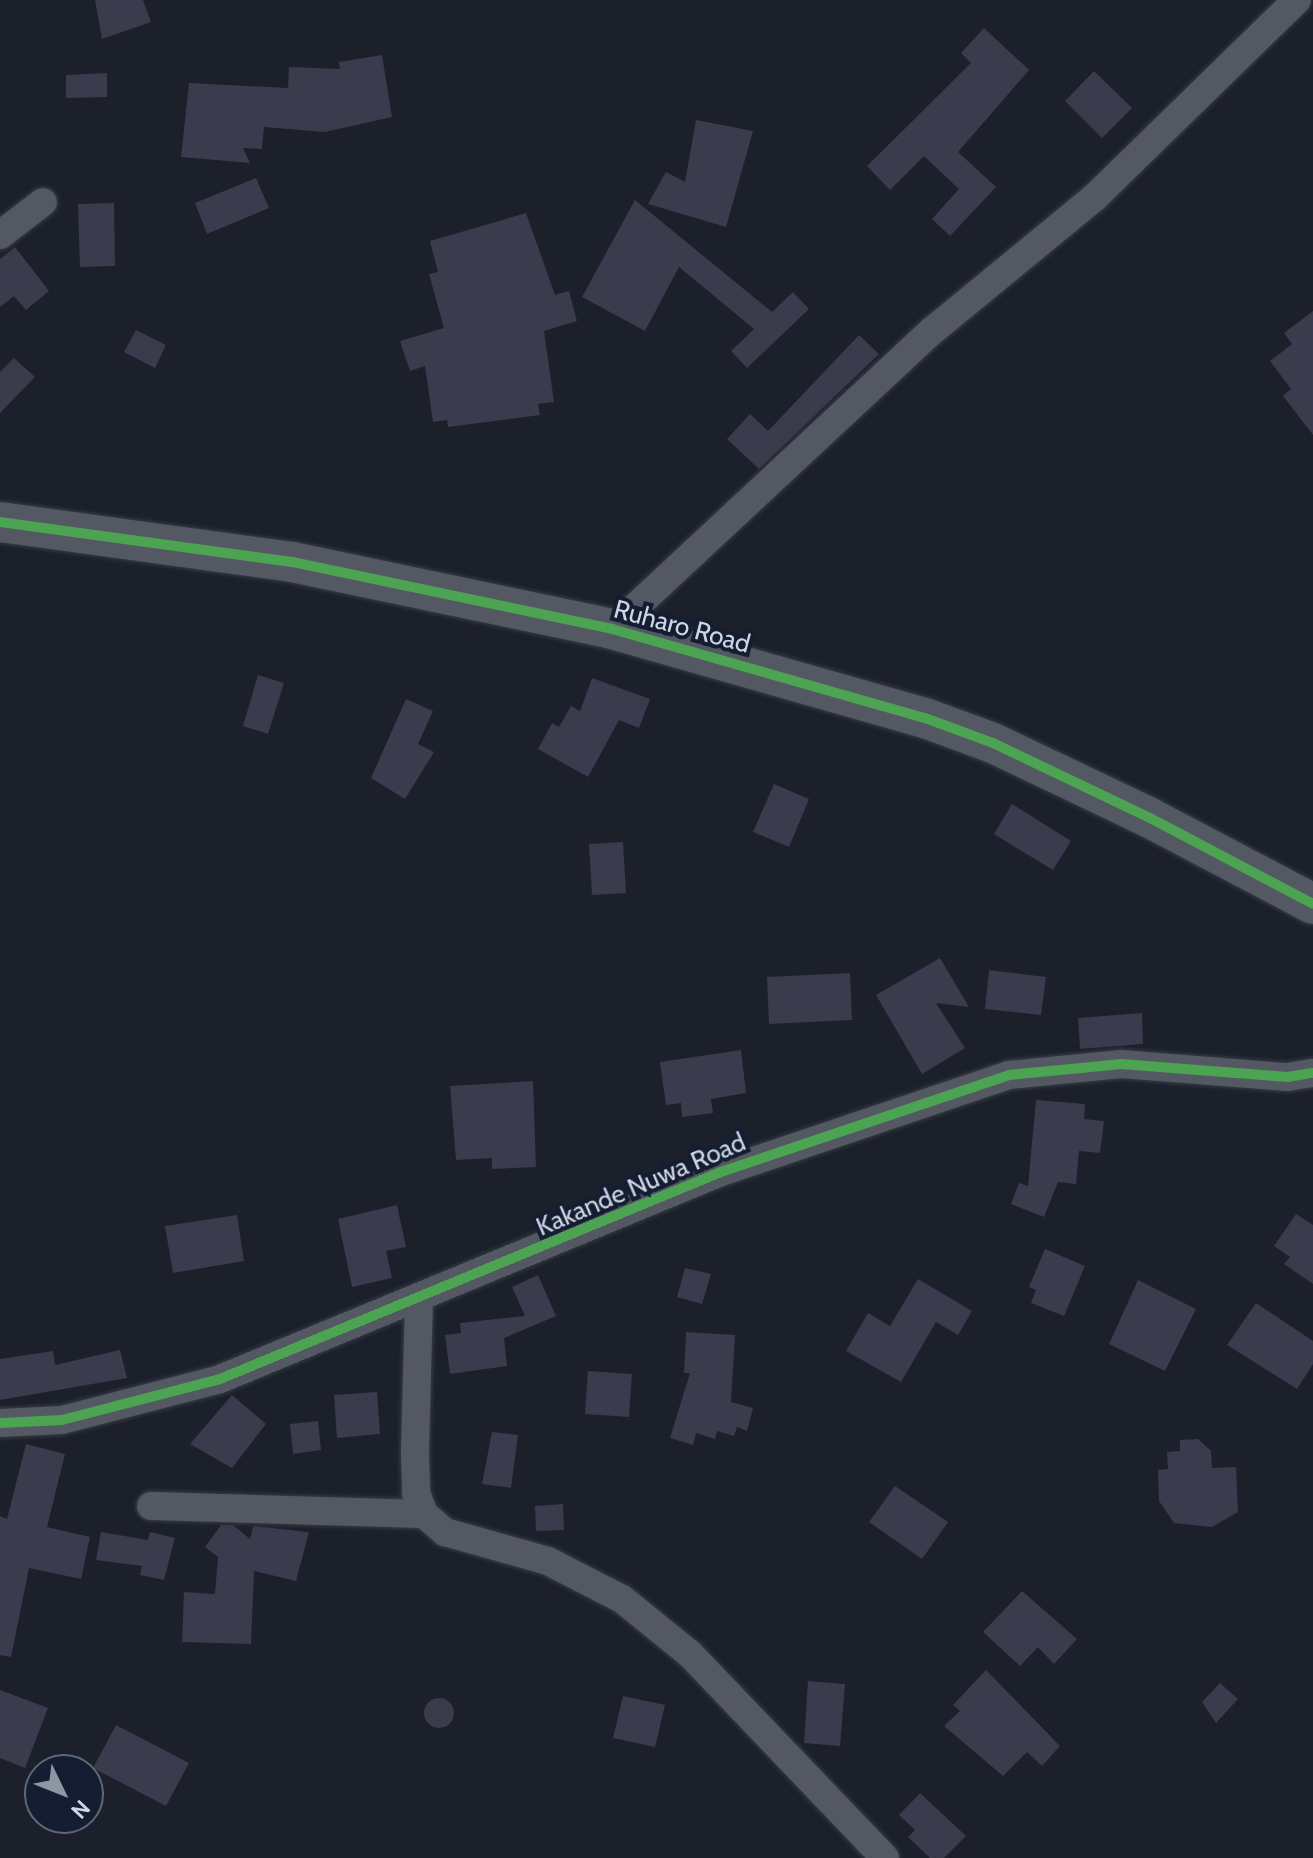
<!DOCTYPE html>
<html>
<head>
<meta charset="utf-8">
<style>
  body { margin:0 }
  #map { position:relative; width:1313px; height:1858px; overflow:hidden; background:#1b202b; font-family:Cabin,sans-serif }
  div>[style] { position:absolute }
  .building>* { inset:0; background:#3a3b4c }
  .round { border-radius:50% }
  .roads { filter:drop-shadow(0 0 2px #373b45) drop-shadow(0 0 2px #373b45) }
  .street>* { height:28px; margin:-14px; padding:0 14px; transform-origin:14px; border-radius:14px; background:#535862 }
  .secondary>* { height:40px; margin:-20px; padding:0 20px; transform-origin:20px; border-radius:20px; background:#535862 }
  .cycleway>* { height:10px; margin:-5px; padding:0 5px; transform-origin:5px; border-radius:5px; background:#4ca352 }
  span { translate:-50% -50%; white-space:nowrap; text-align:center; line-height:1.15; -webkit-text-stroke:8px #141d32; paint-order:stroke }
  .street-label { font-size:26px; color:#ced5e3 }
  .north { position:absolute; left:24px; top:1754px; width:80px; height:80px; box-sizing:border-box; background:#141d32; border:2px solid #5e6779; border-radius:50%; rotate:133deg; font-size:22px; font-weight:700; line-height:32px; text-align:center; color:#ced5e3 }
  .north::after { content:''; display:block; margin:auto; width:28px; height:36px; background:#8f96a3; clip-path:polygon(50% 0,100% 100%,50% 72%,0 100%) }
</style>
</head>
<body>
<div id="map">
  <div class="building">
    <div style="clip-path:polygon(95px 0,143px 0,151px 22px,102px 39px)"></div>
    <div style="clip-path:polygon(984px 28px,1029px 70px,958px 152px,996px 187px,950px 236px,932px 219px,959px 189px,924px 156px,890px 190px,867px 166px,971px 63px,961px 53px)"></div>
    <div style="clip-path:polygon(382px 55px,392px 117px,325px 132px,264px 127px,262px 149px,243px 148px,250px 163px,181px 157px,189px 83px,288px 88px,289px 67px,340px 69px,339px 62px)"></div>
    <div style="clip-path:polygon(1094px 71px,1132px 108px,1102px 138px,1065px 101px)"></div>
    <div style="clip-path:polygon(107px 73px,107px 97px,66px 98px,66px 75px)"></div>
    <div style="clip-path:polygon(696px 120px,753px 131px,726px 227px,648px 204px,666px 172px,685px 182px)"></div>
    <div style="clip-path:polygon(256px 178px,269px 208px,207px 234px,195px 203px)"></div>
    <div style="clip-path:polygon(635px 200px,772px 312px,793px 292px,809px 309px,747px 368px,731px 351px,754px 329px,679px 267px,645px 331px,582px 297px)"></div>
    <div style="clip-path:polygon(114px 203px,115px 266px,80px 267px,78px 204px)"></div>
    <div style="clip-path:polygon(526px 213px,555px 295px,569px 291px,577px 321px,544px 331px,554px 402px,538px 404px,540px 415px,448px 427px,447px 420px,433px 422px,425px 366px,410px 371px,400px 341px,444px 328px,429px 274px,438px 272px,430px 241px)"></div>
    <div style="clip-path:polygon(15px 247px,49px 291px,26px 310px,14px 296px,0 307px,0 259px)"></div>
    <div style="clip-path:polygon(1313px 311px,1313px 435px,1283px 396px,1291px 389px,1270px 361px,1292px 344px,1284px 333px)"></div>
    <div style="clip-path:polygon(136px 330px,166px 345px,155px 368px,124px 352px)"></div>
    <div style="clip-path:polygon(859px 335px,879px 354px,759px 469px,727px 439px,750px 414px,768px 431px)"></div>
    <div style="clip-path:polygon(14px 358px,35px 377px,0 413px,0 372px)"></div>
    <div style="clip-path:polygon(258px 675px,284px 683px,268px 734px,243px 726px)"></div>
    <div style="clip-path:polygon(592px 678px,650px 699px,639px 728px,619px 720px,588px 777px,538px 749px,552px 723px,559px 727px,571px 706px,580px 711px)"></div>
    <div style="clip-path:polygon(406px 699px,433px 711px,418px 744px,434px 752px,405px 799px,371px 778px)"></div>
    <div style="clip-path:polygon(774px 784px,809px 799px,789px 847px,753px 832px)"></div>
    <div style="clip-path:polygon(1012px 804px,1071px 841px,1053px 870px,994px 834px)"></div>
    <div style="clip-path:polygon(623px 842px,626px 893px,592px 895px,589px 844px)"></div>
    <div style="clip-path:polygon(940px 958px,969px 1007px,936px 1003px,965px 1048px,922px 1074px,876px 995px)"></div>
    <div style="clip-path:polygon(989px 970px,1046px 977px,1041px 1015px,985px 1009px)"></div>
    <div style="clip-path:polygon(850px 973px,852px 1020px,769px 1024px,767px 977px)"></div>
    <div style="clip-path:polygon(1142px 1013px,1143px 1044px,1080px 1049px,1078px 1018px)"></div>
    <div style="clip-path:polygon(741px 1050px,746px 1093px,711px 1099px,713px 1113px,682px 1117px,681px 1103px,666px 1105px,660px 1062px)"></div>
    <div style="clip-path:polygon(533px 1081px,536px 1167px,492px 1169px,492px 1158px,456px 1160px,450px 1086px)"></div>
    <div style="clip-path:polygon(1036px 1100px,1085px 1104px,1084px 1119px,1104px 1121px,1100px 1153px,1079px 1151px,1076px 1184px,1058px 1182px,1044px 1217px,1011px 1204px,1019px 1183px,1028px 1186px)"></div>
    <div style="clip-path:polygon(397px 1205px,406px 1247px,386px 1251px,392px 1278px,352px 1287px,338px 1219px)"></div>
    <div style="clip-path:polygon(1296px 1214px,1313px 1225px,1313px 1284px,1284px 1264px,1290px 1257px,1274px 1246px)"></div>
    <div style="clip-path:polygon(237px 1215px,244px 1261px,173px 1273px,165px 1226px)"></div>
    <div style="clip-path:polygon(1045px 1249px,1085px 1266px,1064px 1316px,1031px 1303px,1036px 1290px,1029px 1287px)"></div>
    <div style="clip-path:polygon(685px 1268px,711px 1274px,702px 1304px,677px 1297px)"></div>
    <div style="clip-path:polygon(538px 1275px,556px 1316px,504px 1338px,507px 1366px,450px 1374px,445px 1335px,461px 1333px,460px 1323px,525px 1316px,512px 1287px)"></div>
    <div style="clip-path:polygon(918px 1279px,972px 1311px,958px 1335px,936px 1322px,901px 1382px,846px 1351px,868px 1313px,890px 1326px)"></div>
    <div style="clip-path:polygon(1138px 1280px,1196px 1309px,1165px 1371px,1109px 1344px)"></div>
    <div style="clip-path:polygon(1256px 1303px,1313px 1341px,1313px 1364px,1297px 1389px,1227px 1345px)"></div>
    <div style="clip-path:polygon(686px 1332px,735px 1335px,731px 1402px,753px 1408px,747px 1431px,737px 1427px,734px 1436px,717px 1431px,715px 1439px,696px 1433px,693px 1445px,670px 1438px,690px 1373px,684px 1373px)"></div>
    <div style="clip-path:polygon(120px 1350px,127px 1378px,0 1400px,0 1359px,53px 1351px,55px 1365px)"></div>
    <div style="clip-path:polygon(588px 1371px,632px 1374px,629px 1417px,585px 1414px)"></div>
    <div style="clip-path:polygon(377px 1392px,380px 1434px,337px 1438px,334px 1395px)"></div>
    <div style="clip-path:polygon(232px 1395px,266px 1424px,232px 1468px,190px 1444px)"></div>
    <div style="clip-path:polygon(318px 1421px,321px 1450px,293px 1454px,290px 1424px)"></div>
    <div style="clip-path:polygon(492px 1432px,518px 1435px,511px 1488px,482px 1484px)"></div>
    <div style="clip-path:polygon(1198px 1439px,1211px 1451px,1212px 1468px,1236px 1467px,1238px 1512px,1212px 1527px,1174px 1523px,1159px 1501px,1158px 1470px,1168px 1469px,1167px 1452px,1180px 1451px,1180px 1440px)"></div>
    <div style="clip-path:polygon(26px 1444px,65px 1454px,47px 1527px,90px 1537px,81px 1579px,29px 1568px,11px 1657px,0 1655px,0 1516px,7px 1519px)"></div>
    <div style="clip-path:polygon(895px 1486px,948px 1522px,922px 1559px,869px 1522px)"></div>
    <div style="clip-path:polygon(563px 1504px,564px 1530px,536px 1531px,535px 1506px)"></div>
    <div style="clip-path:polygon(221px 1525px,233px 1525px,250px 1539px,253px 1526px,309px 1532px,296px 1581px,254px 1571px,251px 1644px,182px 1642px,184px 1592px,215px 1594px,218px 1557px,205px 1547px)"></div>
    <div style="clip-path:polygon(101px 1532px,148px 1540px,150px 1532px,175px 1538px,164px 1580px,140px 1575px,142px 1566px,96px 1560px)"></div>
    <div style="clip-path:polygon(1022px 1591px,1077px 1639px,1054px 1664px,1038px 1647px,1020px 1666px,983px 1632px)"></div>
    <div style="clip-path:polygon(986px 1670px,1060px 1746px,1042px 1766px,1027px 1752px,1003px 1776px,944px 1726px,960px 1711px,953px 1705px)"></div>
    <div style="clip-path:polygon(808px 1681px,845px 1684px,840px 1746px,804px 1743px)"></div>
    <div style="clip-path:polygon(1220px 1683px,1238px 1699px,1216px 1723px,1202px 1702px)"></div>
    <div style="clip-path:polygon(0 1690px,48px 1708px,25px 1768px,0 1758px)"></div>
    <div style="clip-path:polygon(623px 1696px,665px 1705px,655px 1747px,613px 1738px)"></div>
    <div class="round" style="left:424px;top:1698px;width:30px;height:30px"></div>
    <div style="clip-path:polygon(116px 1725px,189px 1763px,166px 1806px,93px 1768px)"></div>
    <div style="clip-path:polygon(920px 1793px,966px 1836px,944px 1858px,930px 1858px,908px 1837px,915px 1830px,899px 1815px)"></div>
  </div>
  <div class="roads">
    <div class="street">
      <div style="left:0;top:235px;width:54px;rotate:-37.5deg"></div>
      <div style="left:612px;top:629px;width:437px;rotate:-43deg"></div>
      <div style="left:932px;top:331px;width:211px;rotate:-39.4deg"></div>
      <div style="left:1095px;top:197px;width:282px;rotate:-44.3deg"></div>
      <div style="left:419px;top:1299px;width:157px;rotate:91.5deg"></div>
      <div style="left:415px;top:1456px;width:37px;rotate:88deg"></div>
      <div style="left:416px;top:1493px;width:22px;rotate:69deg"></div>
      <div style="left:424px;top:1514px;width:28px;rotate:41deg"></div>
      <div style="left:445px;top:1532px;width:107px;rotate:15.7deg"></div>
      <div style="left:548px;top:1561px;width:83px;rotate:27.2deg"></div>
      <div style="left:622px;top:1599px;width:87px;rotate:39deg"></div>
      <div style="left:690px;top:1654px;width:282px;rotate:46.3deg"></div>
      <div style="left:0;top:1423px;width:62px;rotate:-2.8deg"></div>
      <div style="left:62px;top:1420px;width:163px;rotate:-14.5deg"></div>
      <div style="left:220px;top:1379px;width:542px;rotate:-22.45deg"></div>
      <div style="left:721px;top:1172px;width:304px;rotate:-18.6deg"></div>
      <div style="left:1009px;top:1075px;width:113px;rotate:-5.6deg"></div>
      <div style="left:1121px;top:1064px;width:167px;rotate:4.5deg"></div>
      <div style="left:1287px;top:1077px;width:26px;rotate:-9deg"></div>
      <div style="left:151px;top:1506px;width:273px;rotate:1.7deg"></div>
    </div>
    <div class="secondary">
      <div style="left:0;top:522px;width:295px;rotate:7.8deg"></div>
      <div style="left:292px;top:562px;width:327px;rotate:11.8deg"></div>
      <div style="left:612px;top:629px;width:325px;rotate:15.9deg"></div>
      <div style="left:925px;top:718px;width:72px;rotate:20.2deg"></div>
      <div style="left:993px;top:743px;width:174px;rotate:25.5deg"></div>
      <div style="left:1150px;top:818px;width:184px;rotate:27.8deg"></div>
    </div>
  </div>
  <div class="cycleway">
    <div style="left:0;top:522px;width:295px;rotate:7.8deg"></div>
    <div style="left:292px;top:562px;width:327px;rotate:11.8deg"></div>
    <div style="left:612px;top:629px;width:325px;rotate:15.9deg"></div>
    <div style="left:925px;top:718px;width:72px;rotate:20.2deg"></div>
    <div style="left:993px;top:743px;width:174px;rotate:25.5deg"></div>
    <div style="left:1150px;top:818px;width:184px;rotate:27.8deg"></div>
    <div style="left:0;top:1423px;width:62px;rotate:-2.8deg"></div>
    <div style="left:62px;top:1420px;width:163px;rotate:-14.5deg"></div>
    <div style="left:220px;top:1379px;width:542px;rotate:-22.45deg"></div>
    <div style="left:721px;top:1172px;width:304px;rotate:-18.6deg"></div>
    <div style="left:1009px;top:1075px;width:113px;rotate:-5.6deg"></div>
    <div style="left:1121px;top:1064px;width:167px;rotate:4.5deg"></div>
    <div style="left:1287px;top:1077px;width:26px;rotate:-9deg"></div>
  </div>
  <div class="street-label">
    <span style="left:682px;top:627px;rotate:15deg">Ruharo Road</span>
    <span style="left:641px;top:1185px;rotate:-23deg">Kakande Nuwa Road</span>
  </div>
  <div class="north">N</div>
</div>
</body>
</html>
